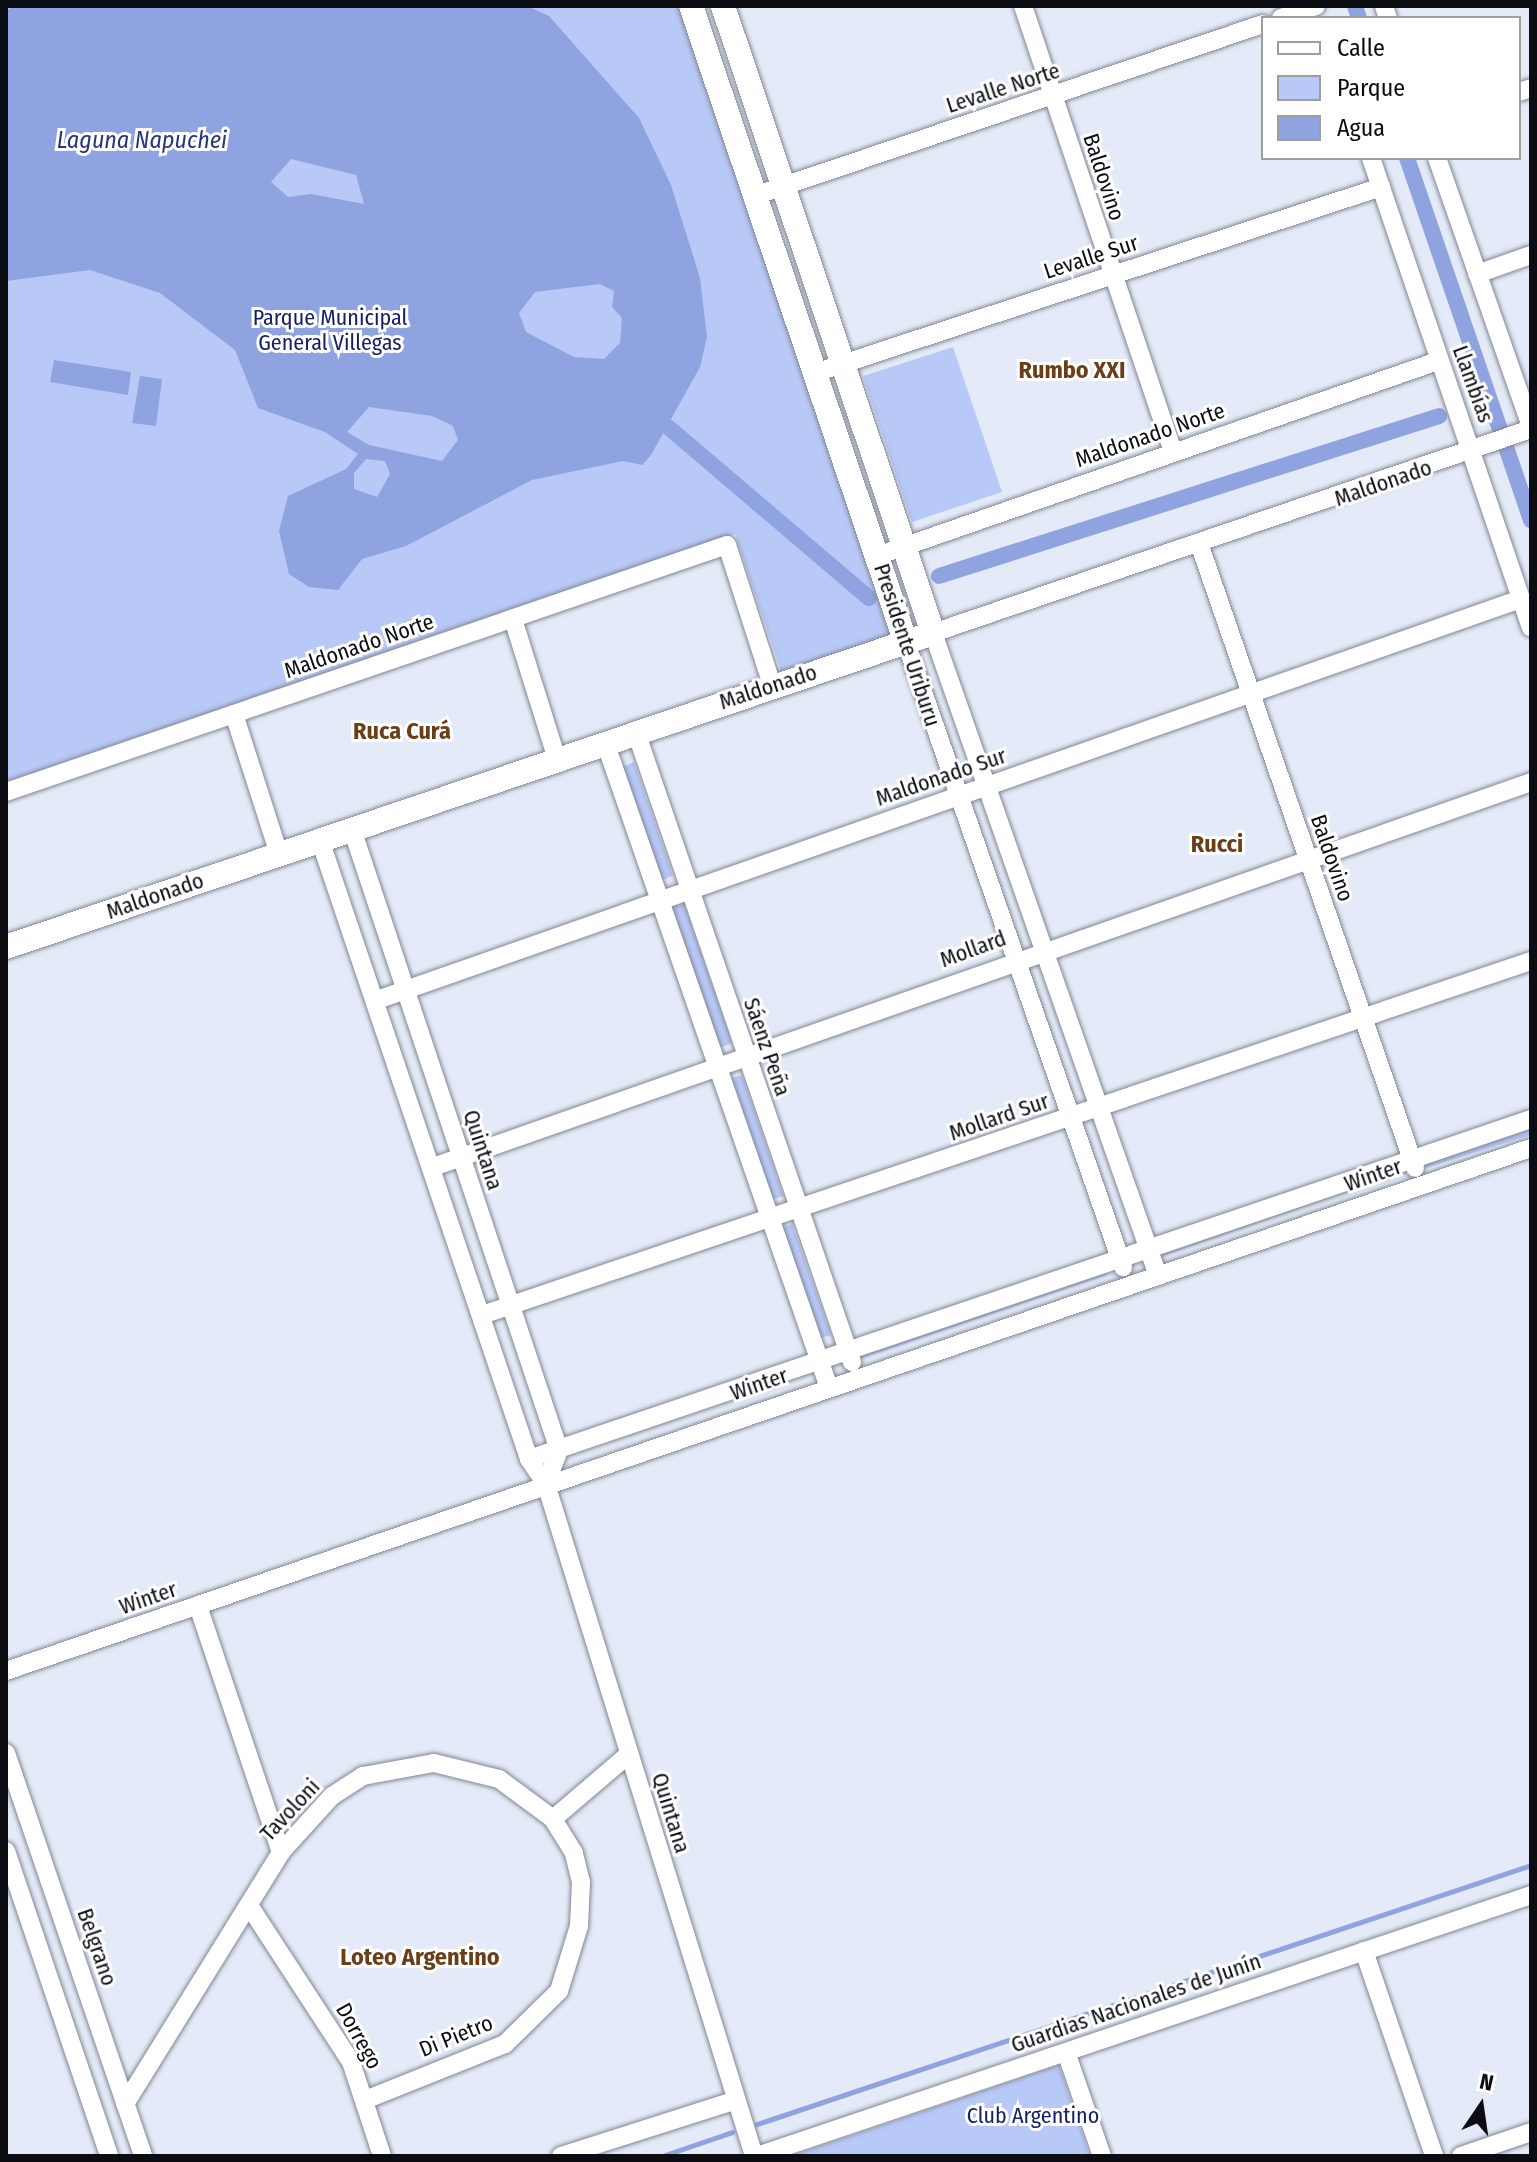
<!DOCTYPE html>
<html>
<head>
<meta charset="utf-8">
<style>
  body { margin:0 }
  #map { position:relative; width:1537px; height:2162px; overflow:hidden; background:#e4eaf8; font-family:"Fira Sans Condensed",sans-serif }
  div>[style] { position:absolute }
  .green>* { inset:0; background:#b8c8f7 }
  .water>* { inset:0; background:#8fa3e1 }
  .stream>* { height:5px; margin:-2.5px; padding:0 2.5px; transform-origin:2.5px; border-radius:2.5px; background:#8fa3e1 }
  .canal>* { height:16px; margin:-8px; padding:0 8px; transform-origin:8px; border-radius:8px; background:#8fa3e1 }
  .roads { filter:drop-shadow(0 0 2px #818693) drop-shadow(0 0 2px #818693) }
  .minor>* { height:18px; margin:-9px; padding:0 9px; transform-origin:9px; border-radius:9px; background:#fff }
  .tertiary>* { height:24px; margin:-12px; padding:0 12px; transform-origin:12px; border-radius:12px; background:#fff }
  span { translate:-50% -50%; white-space:nowrap; text-align:center; line-height:1.15; -webkit-text-stroke:6px #fff; paint-order:stroke }
  .street-label { font-size:22px; color:#0c0d12 }
  .park-label { font-size:22px; color:#162067 }
  .water-label { font-size:24px; color:#26357d; font-style:italic }
  .neighbourhood-label { font-size:24px; color:#6a3f18; font-weight:700 }
  .frame { position:absolute; inset:0; border:8px solid #0c0d12; pointer-events:none }
  .legend { position:absolute; left:1261px; top:16px; width:260px; height:144px; box-sizing:border-box; background:#fff; border:2px solid #9e9ea0; margin:0; padding:10px 14px; list-style:none; font-size:24px; color:#0c0d12 }
  .legend li { display:flex; align-items:center; gap:16px; height:40px }
  .legend b { width:40px; border:2px solid #9e9ea0 }
  .north { position:absolute; left:1441px; top:2066px; width:80px; height:80px; -webkit-text-stroke:6px #fff; paint-order:stroke; rotate:13deg; font-size:22px; font-weight:700; line-height:32px; text-align:center; color:#0c0d12 }
  .north::after { content:''; display:block; margin:auto; width:28px; height:36px; background:#0c0d12; clip-path:polygon(50% 0,100% 100%,50% 72%,0 100%) }
</style>
</head>
<body>
<div id="map">
  <div class="green">
    <div style="clip-path:polygon(6px 6px,681px 6px,891px 636px,782px 674px,735px 534px,6px 782px)"></div>
    <div style="clip-path:polygon(953px 347px,1002px 492px,912px 522px,863px 376px)"></div>
    <div style="clip-path:polygon(634px 762px,673px 876px,661px 880px,622px 767px)"></div>
    <div style="clip-path:polygon(684px 904px,732px 1043px,719px 1048px,671px 908px)"></div>
    <div style="clip-path:polygon(742px 1075px,783px 1196px,771px 1200px,729px 1079px)"></div>
    <div style="clip-path:polygon(1531px 1123px,1531px 1135px,1426px 1168px,1422px 1157px)"></div>
    <div style="clip-path:polygon(1395px 1166px,1398px 1174px,1163px 1256px,1160px 1248px)"></div>
    <div style="clip-path:polygon(792px 1224px,831px 1335px,821px 1338px,781px 1228px)"></div>
    <div style="clip-path:polygon(1104px 1264px,1107px 1275px,860px 1359px,856px 1347px)"></div>
    <div style="clip-path:polygon(1059px 2065px,1090px 2156px,791px 2156px)"></div>
  </div>
  <div class="water">
    <div style="clip-path:polygon(evenodd,12px 6px,527px 6px,549px 16px,639px 118px,671px 185px,700px 278px,707px 337px,700px 367px,651px 455px,642px 465px,623px 461px,532px 480px,406px 546px,362px 559px,338px 590px,309px 587px,289px 574px,279px 531px,288px 496px,346px 469px,358px 454px,325px 432px,258px 408px,235px 350px,160px 293px,90px 270px,6px 281px,6px 12px,12px 6px,291px 159px,356px 175px,364px 204px,311px 194px,288px 197px,271px 182px,291px 159px,12px 6px,600px 284px,614px 291px,612px 307px,622px 318px,620px 343px,604px 359px,574px 357px,526px 332px,519px 313px,535px 292px,600px 284px,12px 6px,369px 407px,432px 416px,453px 426px,458px 440px,442px 461px,369px 445px,347px 432px,369px 407px,12px 6px,366px 459px,385px 461px,390px 474px,377px 497px,354px 489px,354px 473px,366px 459px)"></div>
    <div style="clip-path:polygon(54px 360px,131px 372px,128px 395px,50px 382px)"></div>
    <div style="clip-path:polygon(140px 376px,162px 379px,156px 426px,132px 423px)"></div>
  </div>
  <div class="stream">
    <div style="left:757px;top:2124px;width:816px;rotate:-18.5deg"></div>
    <div style="left:662px;top:2156px;width:74px;rotate:-18.9deg"></div>
  </div>
  <div class="canal">
    <div style="left:1355px;top:6px;width:13px;rotate:72deg"></div>
    <div style="left:1407px;top:158px;width:383px;rotate:71.1deg"></div>
    <div style="left:668px;top:427px;width:264px;rotate:40.4deg"></div>
    <div style="left:939px;top:576px;width:525px;rotate:-17.74deg"></div>
  </div>
  <div class="roads">
    <div class="minor">
      <div style="left:1023px;top:6px;width:471px;rotate:71.4deg"></div>
      <div style="left:1384px;top:6px;width:13px;rotate:72deg"></div>
      <div style="left:1281px;top:18px;width:37px;rotate:-19deg"></div>
      <div style="left:1519px;top:92px;width:13px;rotate:-18deg"></div>
      <div style="left:1371px;top:158px;width:496px;rotate:71.2deg"></div>
      <div style="left:1437px;top:158px;width:285px;rotate:70.7deg"></div>
      <div style="left:757px;top:195px;width:534px;rotate:-18.67deg"></div>
      <div style="left:1477px;top:274px;width:57px;rotate:-19.4deg"></div>
      <div style="left:815px;top:373px;width:596px;rotate:-18.19deg"></div>
      <div style="left:1200px;top:546px;width:658px;rotate:70.93deg"></div>
      <div style="left:877px;top:556px;width:594px;rotate:-19.17deg"></div>
      <div style="left:513px;top:619px;width:147px;rotate:72.6deg"></div>
      <div style="left:906px;top:643px;width:661px;rotate:70.82deg"></div>
      <div style="left:234px;top:714px;width:147px;rotate:72.2deg"></div>
      <div style="left:636px;top:732px;width:666px;rotate:71.08deg"></div>
      <div style="left:605px;top:742px;width:681px;rotate:70.87deg"></div>
      <div style="left:6px;top:792px;width:762px;rotate:-18.91deg"></div>
      <div style="left:727px;top:545px;width:147px;rotate:72.2deg"></div>
      <div style="left:352px;top:829px;width:655px;rotate:71.57deg"></div>
      <div style="left:559px;top:1450px;width:36px;rotate:111deg"></div>
      <div style="left:320px;top:840px;width:653px;rotate:71.34deg"></div>
      <div style="left:529px;top:1459px;width:30px;rotate:56deg"></div>
      <div style="left:546px;top:1484px;width:703px;rotate:72.8deg"></div>
      <div style="left:377px;top:1000px;width:1212px;rotate:-19.32deg"></div>
      <div style="left:433px;top:1167px;width:1164px;rotate:-19.32deg"></div>
      <div style="left:1157px;top:1273px;width:678px;rotate:-109.29deg"></div>
      <div style="left:933px;top:633px;width:632px;rotate:-18.84deg"></div>
      <div style="left:482px;top:1315px;width:1107px;rotate:-18.65deg"></div>
      <div style="left:529px;top:1459px;width:1058px;rotate:-18.74deg"></div>
      <div style="left:198px;top:1606px;width:260px;rotate:71.4deg"></div>
      <div style="left:6px;top:1671px;width:1612px;rotate:-18.93deg"></div>
      <div style="left:6px;top:1753px;width:426px;rotate:71.2deg"></div>
      <div style="left:6px;top:1851px;width:322px;rotate:71.3deg"></div>
      <div style="left:250px;top:1907px;width:185px;rotate:56.9deg"></div>
      <div style="left:351px;top:2062px;width:99px;rotate:71.7deg"></div>
      <div style="left:1364px;top:1951px;width:217px;rotate:71.1deg"></div>
      <div style="left:1066px;top:2052px;width:110px;rotate:70.9deg"></div>
      <div style="left:365px;top:2100px;width:151px;rotate:-21.8deg"></div>
      <div style="left:505px;top:2044px;width:76px;rotate:-44.5deg"></div>
      <div style="left:559px;top:1991px;width:68px;rotate:-72.9deg"></div>
      <div style="left:579px;top:1926px;width:44px;rotate:-87.4deg"></div>
      <div style="left:581px;top:1882px;width:30px;rotate:-104deg"></div>
      <div style="left:574px;top:1853px;width:40px;rotate:-122deg"></div>
      <div style="left:125px;top:2104px;width:296px;rotate:-58.2deg"></div>
      <div style="left:281px;top:1852px;width:76px;rotate:-47.7deg"></div>
      <div style="left:332px;top:1796px;width:37px;rotate:-33deg"></div>
      <div style="left:363px;top:1776px;width:72px;rotate:-10.4deg"></div>
      <div style="left:434px;top:1763px;width:67px;rotate:13.8deg"></div>
      <div style="left:499px;top:1779px;width:67px;rotate:36.5deg"></div>
      <div style="left:553px;top:1819px;width:99px;rotate:-40.5deg"></div>
      <div style="left:561px;top:2156px;width:184px;rotate:-17.7deg"></div>
      <div style="left:757px;top:2156px;width:817px;rotate:-18.63deg"></div>
      <div style="left:1461px;top:2156px;width:74px;rotate:-18.9deg"></div>
    </div>
    <div class="tertiary">
      <div style="left:691px;top:6px;width:672px;rotate:71.35deg"></div>
      <div style="left:6px;top:947px;width:979px;rotate:-18.71deg"></div>
      <div style="left:933px;top:633px;width:661px;rotate:-108.52deg"></div>
    </div>
  </div>
  <div class="street-label">
    <span style="left:1003px;top:88px;rotate:-18deg">Levalle Norte</span>
    <span style="left:1104px;top:177px;rotate:72deg">Baldovino</span>
    <span style="left:1091px;top:257px;rotate:-18deg">Levalle Sur</span>
    <span style="left:1473px;top:384px;rotate:70deg">Llambías</span>
    <span style="left:1150px;top:435px;rotate:-19deg">Maldonado Norte</span>
    <span style="left:1383px;top:483px;rotate:-19deg">Maldonado</span>
    <span style="left:907px;top:645px;rotate:72deg">Presidente Uriburu</span>
    <span style="left:359px;top:646px;rotate:-19deg">Maldonado Norte</span>
    <span style="left:768px;top:687px;rotate:-18deg">Maldonado</span>
    <span style="left:941px;top:777px;rotate:-19deg">Maldonado Sur</span>
    <span style="left:1332px;top:858px;rotate:71deg">Baldovino</span>
    <span style="left:155px;top:896px;rotate:-19deg">Maldonado</span>
    <span style="left:973px;top:949px;rotate:-20deg">Mollard</span>
    <span style="left:767px;top:1047px;rotate:71deg">Sáenz Peña</span>
    <span style="left:999px;top:1117px;rotate:-19deg">Mollard Sur</span>
    <span style="left:483px;top:1150px;rotate:72deg">Quintana</span>
    <span style="left:1373px;top:1175px;rotate:-19deg">Winter</span>
    <span style="left:759px;top:1384px;rotate:-19deg">Winter</span>
    <span style="left:148px;top:1598px;rotate:-19deg">Winter</span>
    <span style="left:290px;top:1810px;rotate:-47deg">Tavoloni</span>
    <span style="left:671px;top:1813px;rotate:73deg">Quintana</span>
    <span style="left:97px;top:1947px;rotate:71deg">Belgrano</span>
    <span style="left:1136px;top:2003px;rotate:-19deg">Guardias Nacionales de Junín</span>
    <span style="left:359px;top:2036px;rotate:61deg">Dorrego</span>
    <span style="left:456px;top:2036px;rotate:-22deg">Di Pietro</span>
  </div>
  <div class="park-label">
    <span style="left:330px;top:330px">Parque Municipal<br>General Villegas</span>
    <span style="left:1033px;top:2116px">Club Argentino</span>
  </div>
  <div class="water-label">
    <span style="left:142px;top:141px">Laguna Napuchei</span>
  </div>
  <div class="neighbourhood-label">
    <span style="left:1072px;top:371px">Rumbo XXI</span>
    <span style="left:402px;top:732px">Ruca Curá</span>
    <span style="left:1217px;top:845px">Rucci</span>
    <span style="left:420px;top:1958px">Loteo Argentino</span>
  </div>
  <div class="frame"></div>
  <ul class="legend">
  <li><b style="height:10px;background:#fff"></b>Calle</li>
  <li><b style="height:22px;background:#b8c8f7"></b>Parque</li>
  <li><b style="height:22px;background:#8fa3e1"></b>Agua</li>
  </ul>
  <div class="north">N</div>
</div>
</body>
</html>
